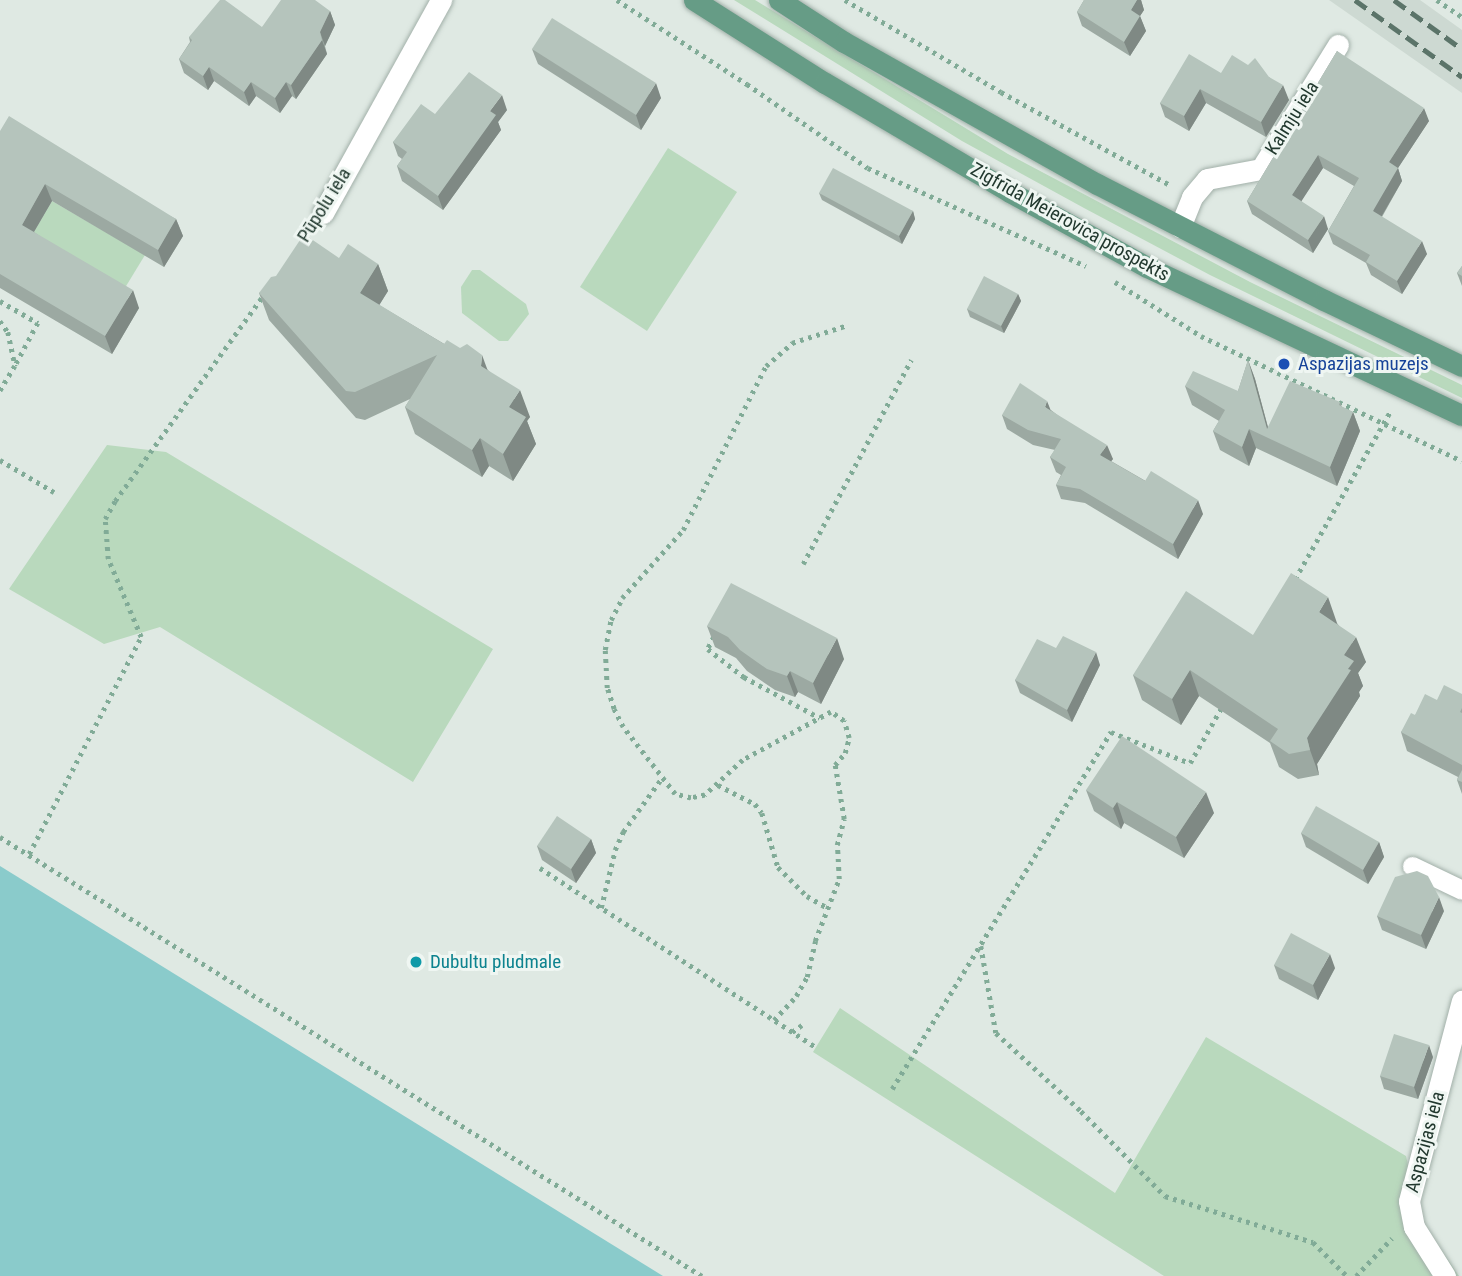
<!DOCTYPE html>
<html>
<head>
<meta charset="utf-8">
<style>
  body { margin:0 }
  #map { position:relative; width:1462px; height:1276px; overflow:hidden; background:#dfe9e3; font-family:"Roboto Condensed",sans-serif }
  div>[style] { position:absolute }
  .built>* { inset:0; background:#cdd9d2 }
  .green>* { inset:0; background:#b9d9bd }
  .water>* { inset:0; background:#8acbcb }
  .path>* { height:4.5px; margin-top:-2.25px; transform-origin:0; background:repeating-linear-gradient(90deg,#81ab97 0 3.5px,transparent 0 8.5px) }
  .roads { filter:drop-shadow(0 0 2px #a2b0a9) drop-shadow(0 0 2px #a2b0a9) }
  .service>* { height:19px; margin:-9.5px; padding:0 9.5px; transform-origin:9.5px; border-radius:9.5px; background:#fff }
  .minor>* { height:21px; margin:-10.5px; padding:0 10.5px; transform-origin:10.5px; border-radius:10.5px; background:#fff }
  .primary>* { height:21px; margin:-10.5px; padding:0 10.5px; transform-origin:10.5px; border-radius:10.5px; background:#669c86 }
  .rail>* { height:5px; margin-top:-2.5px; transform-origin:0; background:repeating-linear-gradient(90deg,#5b7469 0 14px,transparent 0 21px) }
  .wall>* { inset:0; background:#9ca9a2 }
  .shaded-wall>* { inset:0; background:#7f8984 }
  .building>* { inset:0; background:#b5c4bc }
  .dots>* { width:19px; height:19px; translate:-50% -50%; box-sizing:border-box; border:4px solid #eff6f2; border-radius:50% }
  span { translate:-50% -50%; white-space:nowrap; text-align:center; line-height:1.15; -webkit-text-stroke:6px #eff6f2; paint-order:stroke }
  .street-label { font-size:19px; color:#21382e }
  .transit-label { font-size:19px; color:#164399 }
  .left { translate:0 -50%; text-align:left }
  .culture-label { font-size:19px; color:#0d838f }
</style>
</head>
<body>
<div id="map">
  <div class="built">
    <div style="clip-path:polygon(1329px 0,1420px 0,1462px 30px,1462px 93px)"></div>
  </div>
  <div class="green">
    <div style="clip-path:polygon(734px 0,755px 0,1008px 154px,1250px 282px,1462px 385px,1462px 398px,1210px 275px,1084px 208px,962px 141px)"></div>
    <div style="clip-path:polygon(668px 148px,737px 192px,647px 331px,580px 287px)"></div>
    <div style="clip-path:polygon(52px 201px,145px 255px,120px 296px,28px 242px)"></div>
    <div style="clip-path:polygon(472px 270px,480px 270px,526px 304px,529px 314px,508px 341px,499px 341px,462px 313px,461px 287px)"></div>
    <div style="clip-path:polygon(107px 445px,166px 452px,493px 649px,413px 782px,160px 627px,104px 644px,9px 589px)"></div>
    <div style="clip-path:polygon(840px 1008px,1115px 1193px,1206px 1037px,1406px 1156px,1420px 1219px,1459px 1276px,1164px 1276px,813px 1052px)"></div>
  </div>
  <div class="water">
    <div style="clip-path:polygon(0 866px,663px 1276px,0 1276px)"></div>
  </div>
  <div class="path">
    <div style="left:617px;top:0;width:155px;rotate:32.9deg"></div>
    <div style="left:747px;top:84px;width:147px;rotate:34.8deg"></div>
    <div style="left:868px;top:168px;width:239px;rotate:24.2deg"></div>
    <div style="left:845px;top:0;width:181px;rotate:30.5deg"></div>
    <div style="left:1001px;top:92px;width:193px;rotate:28.8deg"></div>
    <div style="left:1437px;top:0;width:30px;rotate:34deg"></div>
    <div style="left:1115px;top:282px;width:102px;rotate:32.1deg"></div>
    <div style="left:1201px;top:336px;width:289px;rotate:25.6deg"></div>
    <div style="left:0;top:301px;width:44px;rotate:30.1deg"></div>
    <div style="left:38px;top:323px;width:49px;rotate:118.1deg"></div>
    <div style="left:0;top:321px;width:14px;rotate:54deg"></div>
    <div style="left:8px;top:332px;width:35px;rotate:78deg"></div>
    <div style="left:15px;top:366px;width:29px;rotate:121deg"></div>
    <div style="left:0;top:460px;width:63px;rotate:30.7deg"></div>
    <div style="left:803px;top:564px;width:231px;rotate:-62.1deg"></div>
    <div style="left:1295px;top:579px;width:194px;rotate:-60.4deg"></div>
    <div style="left:714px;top:637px;width:13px;rotate:117deg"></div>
    <div style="left:708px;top:649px;width:46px;rotate:37.9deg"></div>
    <div style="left:744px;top:677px;width:86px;rotate:28.3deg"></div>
    <div style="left:718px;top:785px;width:42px;rotate:27.2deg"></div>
    <div style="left:755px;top:804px;width:11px;rotate:52deg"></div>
    <div style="left:762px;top:813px;width:56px;rotate:73.5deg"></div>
    <div style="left:778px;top:867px;width:41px;rotate:45deg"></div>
    <div style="left:807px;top:896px;width:24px;rotate:30deg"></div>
    <div style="left:0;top:837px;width:828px;rotate:32.02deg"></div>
    <div style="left:29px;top:854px;width:244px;rotate:-62.7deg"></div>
    <div style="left:141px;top:637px;width:85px;rotate:-112.9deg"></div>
    <div style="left:108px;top:559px;width:40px;rotate:-94.3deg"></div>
    <div style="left:105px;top:519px;width:21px;rotate:-61deg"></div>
    <div style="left:115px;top:501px;width:253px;rotate:-54.2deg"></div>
    <div style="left:540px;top:868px;width:329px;rotate:33deg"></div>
    <div style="left:601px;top:908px;width:60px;rotate:-76.4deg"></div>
    <div style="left:615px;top:850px;width:20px;rotate:-66deg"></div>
    <div style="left:623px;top:832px;width:67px;rotate:-54.2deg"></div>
    <div style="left:981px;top:946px;width:88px;rotate:80.2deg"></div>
    <div style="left:996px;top:1033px;width:115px;rotate:42.5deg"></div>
    <div style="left:1081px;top:1111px;width:120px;rotate:45.3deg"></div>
    <div style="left:1165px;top:1196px;width:155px;rotate:17.3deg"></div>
    <div style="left:1313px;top:1242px;width:48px;rotate:45deg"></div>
    <div style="left:774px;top:1020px;width:33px;rotate:-47deg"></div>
    <div style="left:796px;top:996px;width:22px;rotate:-60deg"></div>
    <div style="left:807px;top:977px;width:37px;rotate:-77deg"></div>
    <div style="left:815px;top:941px;width:66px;rotate:-68.8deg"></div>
    <div style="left:839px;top:879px;width:34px;rotate:-93deg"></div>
    <div style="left:837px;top:845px;width:27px;rotate:-75deg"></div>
    <div style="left:844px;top:819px;width:55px;rotate:-99.5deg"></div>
    <div style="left:835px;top:765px;width:16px;rotate:-50deg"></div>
    <div style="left:845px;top:753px;width:16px;rotate:-75deg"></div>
    <div style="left:849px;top:738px;width:18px;rotate:-106deg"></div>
    <div style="left:844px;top:721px;width:16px;rotate:-145deg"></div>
    <div style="left:831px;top:712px;width:100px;rotate:151.4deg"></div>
    <div style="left:743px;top:760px;width:52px;rotate:137.4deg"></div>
    <div style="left:705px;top:795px;width:14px;rotate:168deg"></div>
    <div style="left:691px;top:798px;width:16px;rotate:-166deg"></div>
    <div style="left:675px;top:794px;width:85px;rotate:-127.8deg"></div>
    <div style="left:623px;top:727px;width:20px;rotate:-117deg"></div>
    <div style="left:614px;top:709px;width:22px;rotate:-108deg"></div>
    <div style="left:607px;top:688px;width:38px;rotate:-93deg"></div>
    <div style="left:605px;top:650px;width:31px;rotate:-79deg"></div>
    <div style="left:611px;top:620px;width:25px;rotate:-63deg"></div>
    <div style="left:622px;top:598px;width:91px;rotate:-48.1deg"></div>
    <div style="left:683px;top:530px;width:184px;rotate:-63.2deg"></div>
    <div style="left:766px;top:366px;width:35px;rotate:-41deg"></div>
    <div style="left:792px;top:343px;width:59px;rotate:-17.8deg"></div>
    <div style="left:792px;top:1032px;width:12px;rotate:-35deg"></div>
    <div style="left:892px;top:1089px;width:419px;rotate:-58.5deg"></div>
    <div style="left:1111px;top:732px;width:85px;rotate:21.4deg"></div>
    <div style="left:1190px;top:763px;width:67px;rotate:-60.4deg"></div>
    <div style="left:1356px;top:1276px;width:52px;rotate:-46.5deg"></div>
  </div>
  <div class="roads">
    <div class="service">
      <div style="left:1412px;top:866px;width:55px;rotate:25.6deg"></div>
    </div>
    <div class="minor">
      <div style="left:323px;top:213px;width:244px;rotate:-61deg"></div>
      <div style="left:1180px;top:227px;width:32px;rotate:-68deg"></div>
      <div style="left:1192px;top:197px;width:23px;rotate:-50deg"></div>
      <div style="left:1207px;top:179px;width:55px;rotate:-10.5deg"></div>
      <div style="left:1261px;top:169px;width:146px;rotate:-58.2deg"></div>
      <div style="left:1445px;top:1276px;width:58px;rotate:-122.3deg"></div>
      <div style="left:1414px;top:1227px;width:26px;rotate:-101deg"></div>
      <div style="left:1409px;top:1201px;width:207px;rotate:-75.2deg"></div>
    </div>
    <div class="primary">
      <div style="left:694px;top:0;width:155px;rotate:32.4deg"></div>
      <div style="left:825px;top:83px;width:215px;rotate:30.5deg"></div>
      <div style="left:1010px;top:192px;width:156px;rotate:28.7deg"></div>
      <div style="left:1147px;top:267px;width:348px;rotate:25.2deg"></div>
      <div style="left:779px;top:0;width:77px;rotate:32.9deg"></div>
      <div style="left:844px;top:42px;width:290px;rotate:29.3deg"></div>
      <div style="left:1097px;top:184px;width:255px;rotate:27.1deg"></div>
      <div style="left:1324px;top:300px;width:153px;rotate:25.6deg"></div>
    </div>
  </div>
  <div class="rail">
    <div style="left:1355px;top:0;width:132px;rotate:35.7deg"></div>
    <div style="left:1394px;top:0;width:84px;rotate:35.8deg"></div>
  </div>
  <div class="wall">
    <div style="clip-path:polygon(1084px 0,1141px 0,1144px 10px,1140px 16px,1146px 31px,1130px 56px,1082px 26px,1077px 12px)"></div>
    <div style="clip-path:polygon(330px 11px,335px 25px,325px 46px,327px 54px,296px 99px,292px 96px,280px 113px,256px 96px,249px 106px,214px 81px,208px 90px,184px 73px,179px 59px,190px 42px,189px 37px,262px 27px)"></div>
    <div style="clip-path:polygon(532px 49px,661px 98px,641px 130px,538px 64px)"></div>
    <div style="clip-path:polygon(1337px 51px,1429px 121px,1398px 168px,1402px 181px,1382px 217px,1427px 254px,1402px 294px,1371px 275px,1366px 263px,1333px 244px,1328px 231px,1354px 186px,1323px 168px,1301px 201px,1328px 229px,1313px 253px,1252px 214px,1247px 201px)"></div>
    <div style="clip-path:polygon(1221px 73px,1269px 77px,1289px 100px,1266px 137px,1206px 103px,1189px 131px,1165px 117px,1160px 103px)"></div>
    <div style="clip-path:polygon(507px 110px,498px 122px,501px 130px,443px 210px,402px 181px,397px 166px,402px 159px,398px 156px,393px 142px,435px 114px)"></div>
    <div style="clip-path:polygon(0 131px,176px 219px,183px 236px,164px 267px,52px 201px,34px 232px,139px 308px,112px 354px,0 288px)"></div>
    <div style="clip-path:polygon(819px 193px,913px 211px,915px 219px,902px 244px,822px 200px)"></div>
    <div style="clip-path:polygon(339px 258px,378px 264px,388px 291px,379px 305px,488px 370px,530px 417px,527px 421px,536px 444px,513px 481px,489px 466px,482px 477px,415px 434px,405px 407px,410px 399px,365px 420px,356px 418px,269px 320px,259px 293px)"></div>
    <div style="clip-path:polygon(1462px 266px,1462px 286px,1457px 273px)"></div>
    <div style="clip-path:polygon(1018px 294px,1021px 301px,1004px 333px,970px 317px,967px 309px)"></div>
    <div style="clip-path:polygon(1248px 360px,1255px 379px,1268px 427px,1340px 402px,1342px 407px,1353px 412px,1360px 431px,1337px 486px,1256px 448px,1249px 466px,1220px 450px,1213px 431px,1219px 421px,1192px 405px,1185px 386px,1238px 391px)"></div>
    <div style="clip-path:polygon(1051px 410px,1113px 459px,1111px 461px,1203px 514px,1178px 559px,1085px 503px,1061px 499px,1056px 485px,1061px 475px,1056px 472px,1050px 457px,1055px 450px,1033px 445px,1007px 429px,1002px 415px)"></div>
    <div style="clip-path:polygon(1337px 623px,1366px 662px,1358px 673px,1363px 686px,1359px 692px,1360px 696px,1317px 764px,1319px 775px,1298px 779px,1279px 767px,1270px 743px,1199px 696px,1181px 725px,1142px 700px,1133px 675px,1253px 635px)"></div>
    <div style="clip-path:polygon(707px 626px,844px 659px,821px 704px,798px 692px,795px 697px,775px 690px,747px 671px,736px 658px,715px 647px)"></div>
    <div style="clip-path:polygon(1056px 648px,1100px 665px,1072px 722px,1020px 693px,1015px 680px)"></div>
    <div style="clip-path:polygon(1462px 694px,1462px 794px,1457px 780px,1458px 777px,1407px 751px,1401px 732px,1415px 715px,1437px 700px)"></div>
    <div style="clip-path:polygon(1086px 790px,1214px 813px,1184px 858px,1124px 823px,1121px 829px,1094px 811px)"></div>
    <div style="clip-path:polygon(1301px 833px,1379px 842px,1384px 857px,1368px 884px,1306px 847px)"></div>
    <div style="clip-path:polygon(591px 839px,596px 853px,576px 883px,542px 860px,537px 846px)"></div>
    <div style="clip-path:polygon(1444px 911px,1426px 949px,1382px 930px,1377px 916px)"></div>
    <div style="clip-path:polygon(1274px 965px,1335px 968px,1318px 1000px,1279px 979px)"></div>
    <div style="clip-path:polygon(1433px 1057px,1418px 1099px,1384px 1089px,1380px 1076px)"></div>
  </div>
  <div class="shaded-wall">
    <div style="clip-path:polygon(1137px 0,1141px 0,1144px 10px,1140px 16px,1146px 31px,1130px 56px,1124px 42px,1131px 10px)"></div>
    <div style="clip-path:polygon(330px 11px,335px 25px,325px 46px,320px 32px)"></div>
    <div style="clip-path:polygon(322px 40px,327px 54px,296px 99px,291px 85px)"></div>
    <div style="clip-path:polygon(209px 67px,214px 81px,208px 90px,203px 76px)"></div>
    <div style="clip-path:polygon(251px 82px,256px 96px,249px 106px,244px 92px)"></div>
    <div style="clip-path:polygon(286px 82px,292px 96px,280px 113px,275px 98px)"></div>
    <div style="clip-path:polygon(656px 83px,661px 98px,641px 130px,636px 115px)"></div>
    <div style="clip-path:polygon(1283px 85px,1289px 100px,1266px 137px,1261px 122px)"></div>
    <div style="clip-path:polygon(1200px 89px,1206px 103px,1189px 131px,1184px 116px)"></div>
    <div style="clip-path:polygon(502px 95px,507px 110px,498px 122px,501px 130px,443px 210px,438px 196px,490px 111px)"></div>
    <div style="clip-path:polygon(1424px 108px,1429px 121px,1398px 168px,1402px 181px,1377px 224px,1373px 211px,1389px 162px)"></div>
    <div style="clip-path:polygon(1318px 155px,1323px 168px,1297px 208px,1292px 195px)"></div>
    <div style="clip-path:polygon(45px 184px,52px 201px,28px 242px,22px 225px)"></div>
    <div style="clip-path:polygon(913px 211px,915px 219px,902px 244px,899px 236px)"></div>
    <div style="clip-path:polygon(1324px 216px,1328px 229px,1313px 253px,1308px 240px)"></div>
    <div style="clip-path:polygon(176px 219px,183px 236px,164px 267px,158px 250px)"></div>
    <div style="clip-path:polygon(1422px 241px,1427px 254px,1402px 294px,1397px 281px)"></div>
    <div style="clip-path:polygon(378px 264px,388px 291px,370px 320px,360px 293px)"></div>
    <div style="clip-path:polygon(133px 290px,139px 308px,112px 354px,105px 336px)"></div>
    <div style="clip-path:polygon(1018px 294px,1021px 301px,1004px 333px,1001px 326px)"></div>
    <div style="clip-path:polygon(482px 355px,492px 382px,481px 366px)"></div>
    <div style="clip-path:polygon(1248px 360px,1255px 379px,1271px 439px,1267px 429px)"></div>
    <div style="clip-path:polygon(520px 390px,530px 417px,527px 421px,536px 444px,513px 481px,503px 454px,509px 407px)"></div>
    <div style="clip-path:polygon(1047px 401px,1053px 416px,1045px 407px)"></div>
    <div style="clip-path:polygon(1353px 412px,1360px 431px,1337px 486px,1330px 467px)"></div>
    <div style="clip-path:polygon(1249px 429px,1256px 448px,1249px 466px,1242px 447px)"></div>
    <div style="clip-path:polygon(480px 438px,489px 466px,482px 477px,472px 450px)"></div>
    <div style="clip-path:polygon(1107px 445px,1113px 459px,1105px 469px,1100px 455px)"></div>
    <div style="clip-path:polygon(1198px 500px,1203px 514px,1178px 559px,1173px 544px)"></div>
    <div style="clip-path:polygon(1328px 597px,1337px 623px,1328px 637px,1319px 612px)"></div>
    <div style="clip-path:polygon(1356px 637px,1366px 662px,1358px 673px,1363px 686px,1359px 692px,1360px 696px,1317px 764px,1319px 775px,1310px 750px,1307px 738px,1344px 655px)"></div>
    <div style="clip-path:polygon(837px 638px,844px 659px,821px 704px,813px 683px)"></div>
    <div style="clip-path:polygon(1096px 652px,1100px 665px,1072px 722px,1067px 710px)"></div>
    <div style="clip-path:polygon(1190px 670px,1199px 696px,1181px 725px,1172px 699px)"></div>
    <div style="clip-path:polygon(790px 671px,798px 692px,795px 697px,787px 676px)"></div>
    <div style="clip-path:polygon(1206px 792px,1214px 813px,1184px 858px,1176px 837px)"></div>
    <div style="clip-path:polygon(1117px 802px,1124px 823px,1121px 829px,1113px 808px)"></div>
    <div style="clip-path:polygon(591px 839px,596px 853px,576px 883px,571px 869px)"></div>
    <div style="clip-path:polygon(1379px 842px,1384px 857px,1368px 884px,1363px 870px)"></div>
    <div style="clip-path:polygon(1439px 897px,1444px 911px,1426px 949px,1421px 935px)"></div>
    <div style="clip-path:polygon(1330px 954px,1335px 968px,1318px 1000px,1313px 985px)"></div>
    <div style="clip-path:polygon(1429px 1045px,1433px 1057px,1418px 1099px,1414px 1087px)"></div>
  </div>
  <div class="building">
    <div style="clip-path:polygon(220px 0,225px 0,262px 27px,281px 0,315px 0,330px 11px,320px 32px,322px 40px,291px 85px,286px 82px,275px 98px,251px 82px,244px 92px,209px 67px,203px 76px,179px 59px,192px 40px,189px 37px)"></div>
    <div style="clip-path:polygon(1084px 0,1137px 0,1131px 10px,1140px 16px,1124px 42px,1077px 12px)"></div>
    <div style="clip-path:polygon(552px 18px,656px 83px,636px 115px,532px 49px)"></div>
    <div style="clip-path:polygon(1337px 51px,1424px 108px,1389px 162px,1398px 168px,1373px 211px,1422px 241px,1397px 281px,1366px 262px,1370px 255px,1328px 231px,1359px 178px,1318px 155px,1292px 195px,1324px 216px,1308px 240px,1247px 201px)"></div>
    <div style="clip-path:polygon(1189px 54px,1221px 73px,1232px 55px,1248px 65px,1255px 58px,1269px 77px,1283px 85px,1261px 122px,1200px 89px,1184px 116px,1160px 103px)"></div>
    <div style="clip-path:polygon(469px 72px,502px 95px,490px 111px,496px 115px,438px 196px,397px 166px,407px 152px,393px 142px,421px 104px,435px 114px)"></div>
    <div style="clip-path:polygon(9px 116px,176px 219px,158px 250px,45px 184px,22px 225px,133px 290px,105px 336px,0 274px,0 131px)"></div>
    <div style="clip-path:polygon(833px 168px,913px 211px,899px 236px,819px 193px)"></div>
    <div style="clip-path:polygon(304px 234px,339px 258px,348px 244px,378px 264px,360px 293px,444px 344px,447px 340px,460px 348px,467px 344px,482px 355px,481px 366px,520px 390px,509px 407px,526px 417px,503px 454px,480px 438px,472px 450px,405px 407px,437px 355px,355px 392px,346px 391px,259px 293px,271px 277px,276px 276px)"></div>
    <div style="clip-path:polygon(1462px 266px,1462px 276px,1457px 273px)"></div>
    <div style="clip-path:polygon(984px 276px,1018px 294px,1001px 326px,967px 309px)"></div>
    <div style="clip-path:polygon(1248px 360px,1267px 429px,1290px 381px,1340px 402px,1339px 405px,1353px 412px,1330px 467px,1249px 429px,1242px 447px,1213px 431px,1225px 410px,1185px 386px,1193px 371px,1238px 391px)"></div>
    <div style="clip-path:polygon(1020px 383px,1047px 401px,1045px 407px,1107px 445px,1100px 455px,1145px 481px,1151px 471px,1198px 500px,1173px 544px,1080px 489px,1056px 485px,1066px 467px,1050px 457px,1061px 439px,1028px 430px,1002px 415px)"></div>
    <div style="clip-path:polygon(1291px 573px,1328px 597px,1319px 612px,1356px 637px,1344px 655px,1354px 661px,1348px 669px,1351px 670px,1307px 738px,1310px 750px,1289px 754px,1270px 741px,1278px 729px,1190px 670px,1172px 699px,1133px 675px,1186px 591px,1253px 635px)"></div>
    <div style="clip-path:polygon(731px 583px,837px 638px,813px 683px,790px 671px,787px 676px,767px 669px,740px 650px,728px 637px,707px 626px)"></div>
    <div style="clip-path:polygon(1063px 636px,1096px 652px,1067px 710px,1015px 680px,1037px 639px,1056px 648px)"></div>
    <div style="clip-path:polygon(1444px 685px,1462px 694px,1462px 708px,1460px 712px,1462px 713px,1462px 765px,1401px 732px,1411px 713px,1415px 715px,1425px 694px,1437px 700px)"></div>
    <div style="clip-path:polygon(1122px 736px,1206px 792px,1176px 837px,1117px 802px,1113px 808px,1086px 790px)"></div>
    <div style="clip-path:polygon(1462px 770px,1462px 782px,1457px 780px)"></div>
    <div style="clip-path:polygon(1316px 806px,1379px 842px,1363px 870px,1301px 833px)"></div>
    <div style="clip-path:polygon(557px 816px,591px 839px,571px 869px,537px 846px)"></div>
    <div style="clip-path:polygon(1417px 871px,1428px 876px,1439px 897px,1421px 935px,1377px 916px,1395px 877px)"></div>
    <div style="clip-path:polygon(1291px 933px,1330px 954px,1313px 985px,1274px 965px)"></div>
    <div style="clip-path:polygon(1394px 1034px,1429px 1045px,1414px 1087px,1380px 1076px)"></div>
  </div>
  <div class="dots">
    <div style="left:1284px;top:364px;background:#1a4fb4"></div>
    <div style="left:416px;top:962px;background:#0f9aa8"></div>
  </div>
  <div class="street-label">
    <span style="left:1292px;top:118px;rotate:-58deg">Kalmju iela</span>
    <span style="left:324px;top:205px;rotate:-58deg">Pūpolu iela</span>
    <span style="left:1070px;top:222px;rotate:29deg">Zigfrīda Meierovica prospekts</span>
    <span style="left:1425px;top:1142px;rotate:-75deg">Aspazijas iela</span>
  </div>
  <div class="transit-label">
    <span class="left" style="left:1298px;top:364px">Aspazijas muzejs</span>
  </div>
  <div class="culture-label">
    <span class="left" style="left:430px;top:962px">Dubultu pludmale</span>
  </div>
</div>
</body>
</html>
